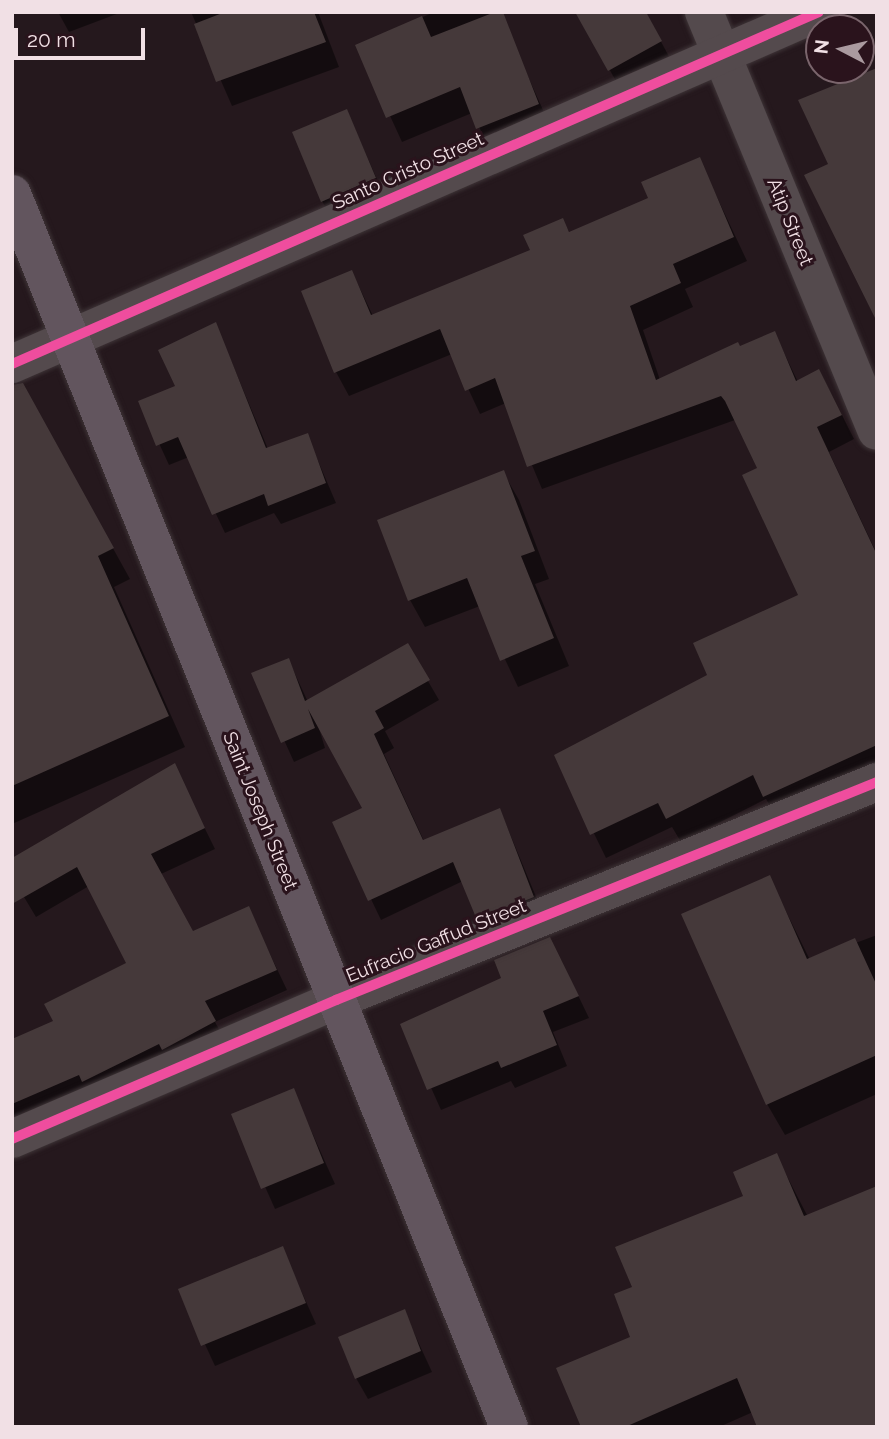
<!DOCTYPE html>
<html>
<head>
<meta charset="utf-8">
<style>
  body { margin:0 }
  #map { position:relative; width:889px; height:1439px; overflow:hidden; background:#25181d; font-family:Raleway,sans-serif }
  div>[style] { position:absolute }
  .shadow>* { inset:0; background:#0007 }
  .building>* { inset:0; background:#45393a }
  .roads { filter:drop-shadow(0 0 2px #3e3437) drop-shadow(0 0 2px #3e3437) }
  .minor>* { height:38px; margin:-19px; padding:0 19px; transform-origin:19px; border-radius:19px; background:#544a4d }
  .major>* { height:38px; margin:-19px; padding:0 19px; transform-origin:19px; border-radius:19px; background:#62555e }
  .cycleway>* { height:10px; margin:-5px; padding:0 5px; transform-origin:5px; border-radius:5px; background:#ef4d9e }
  span { translate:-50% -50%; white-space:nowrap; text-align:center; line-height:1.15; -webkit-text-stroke:6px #2a131c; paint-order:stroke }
  .street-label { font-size:19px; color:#f1e0e5 }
  .frame { position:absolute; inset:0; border:14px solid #f1e0e5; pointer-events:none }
  .north { position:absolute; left:805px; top:14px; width:70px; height:70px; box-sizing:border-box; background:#2a131c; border:2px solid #7a656c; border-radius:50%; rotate:277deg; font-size:19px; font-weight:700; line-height:28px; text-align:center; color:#f1e0e5 }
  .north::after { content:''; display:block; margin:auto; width:24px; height:32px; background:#aa9a9f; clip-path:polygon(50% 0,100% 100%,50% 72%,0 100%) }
  .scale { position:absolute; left:14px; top:28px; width:131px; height:32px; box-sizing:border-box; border:4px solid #f1e0e5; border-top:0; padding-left:9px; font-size:21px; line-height:24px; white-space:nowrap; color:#f1e0e5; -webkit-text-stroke:5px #2a131c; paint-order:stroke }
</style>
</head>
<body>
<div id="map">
  <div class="shadow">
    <div style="clip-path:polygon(58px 12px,122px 12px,69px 32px)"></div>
    <div style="clip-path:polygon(191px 12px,318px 12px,339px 67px,232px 106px)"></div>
    <div style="clip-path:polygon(499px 12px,552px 130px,492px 153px,472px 113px,402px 142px,358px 46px,434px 12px)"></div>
    <div style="clip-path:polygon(577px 12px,645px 12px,672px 62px,621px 90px)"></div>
    <div style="clip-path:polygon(347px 111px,386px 200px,334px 222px,322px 201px)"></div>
    <div style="clip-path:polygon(699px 159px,747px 261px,685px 289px,693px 307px,643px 330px,660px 380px,775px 334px,798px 382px,819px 371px,832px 395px,854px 439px,829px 452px,877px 554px,877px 775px,778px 819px,766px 799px,681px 842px,672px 827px,606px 858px,556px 756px,710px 676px,801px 596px,759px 469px,735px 420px,542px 489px,506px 403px,480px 414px,452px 354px,349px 396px,336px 372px,352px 272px,373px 316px,532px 251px,562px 220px,570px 233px,651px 199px)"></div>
    <div style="clip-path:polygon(216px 325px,268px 449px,307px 435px,336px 503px,281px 524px,274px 513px,225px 533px,189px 457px,169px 465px,140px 402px,177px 387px)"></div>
    <div style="clip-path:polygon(12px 410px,48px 431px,130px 579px,114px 587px,185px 747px,12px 824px)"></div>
    <div style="clip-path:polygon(503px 472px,519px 500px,549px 579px,535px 584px,569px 666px,518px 687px,480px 606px,425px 627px,410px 600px)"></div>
    <div style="clip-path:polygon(407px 645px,439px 700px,385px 731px,394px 748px,384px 754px,424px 841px,500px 810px,544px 916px,490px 938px,463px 881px,381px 920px,334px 822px,365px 808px,318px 725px,325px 748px,294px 762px,254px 674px,289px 661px,308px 702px)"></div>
    <div style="clip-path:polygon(174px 766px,215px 849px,161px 874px,193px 933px,248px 908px,287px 990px,215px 1022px,226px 1042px,12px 1127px,12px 1041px,55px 1022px,129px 964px,89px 886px,36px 917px,12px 877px)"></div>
    <div style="clip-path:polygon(769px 877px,810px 960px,877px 935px,877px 1094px,785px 1135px,767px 1104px)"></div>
    <div style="clip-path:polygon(561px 960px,589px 1018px,553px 1032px,567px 1066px,515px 1088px,511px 1081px,441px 1110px,403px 1025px)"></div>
    <div style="clip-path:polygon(293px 1090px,335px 1184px,275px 1209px,233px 1115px)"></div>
    <div style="clip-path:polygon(776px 1155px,808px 1217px,753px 1412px,719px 1427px,583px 1427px,632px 1338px,634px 1288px,745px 1197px)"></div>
    <div style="clip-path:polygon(282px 1248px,316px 1324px,215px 1366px,180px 1290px)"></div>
    <div style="clip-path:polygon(404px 1311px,432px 1372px,368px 1399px,356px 1378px)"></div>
  </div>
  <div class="building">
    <div style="clip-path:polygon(225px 12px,314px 12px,326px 42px,216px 82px,194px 24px)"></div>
    <div style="clip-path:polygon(495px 12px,503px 12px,539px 104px,476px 129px,460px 87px,386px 118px,355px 45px,422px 16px,431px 37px)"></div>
    <div style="clip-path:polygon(575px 12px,646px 12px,662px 41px,608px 71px)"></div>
    <div style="clip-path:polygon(877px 68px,877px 322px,804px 175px,828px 164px,798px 100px)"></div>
    <div style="clip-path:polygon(347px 109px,376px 178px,321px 202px,292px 132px)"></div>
    <div style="clip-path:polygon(700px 157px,734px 237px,673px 264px,681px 283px,630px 306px,656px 380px,738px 342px,740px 346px,775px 331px,796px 381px,819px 369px,842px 415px,817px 427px,877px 555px,877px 745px,763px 797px,753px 775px,666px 819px,658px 803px,590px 835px,554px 755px,707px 675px,693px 643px,798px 595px,742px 475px,757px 468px,725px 401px,721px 396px,527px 467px,495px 378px,465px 391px,440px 329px,334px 373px,301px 291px,352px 270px,371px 315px,530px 250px,523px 235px,563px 218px,569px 232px,648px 198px,641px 182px)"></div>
    <div style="clip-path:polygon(216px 322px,266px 448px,308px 433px,326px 483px,268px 506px,264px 494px,212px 515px,178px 437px,156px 446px,138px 401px,175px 386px,158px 350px)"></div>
    <div style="clip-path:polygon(23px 383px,114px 548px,98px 556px,169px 716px,12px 786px,12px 385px)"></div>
    <div style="clip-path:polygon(504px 470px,535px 551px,521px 556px,554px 638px,500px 661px,467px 578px,408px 601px,377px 520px)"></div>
    <div style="clip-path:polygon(408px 643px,430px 680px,375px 711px,384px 728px,374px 734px,423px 840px,500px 808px,534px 897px,477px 920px,453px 862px,368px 901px,332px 822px,362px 808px,308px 709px,315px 728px,281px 743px,251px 673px,289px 658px,305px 701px)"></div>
    <div style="clip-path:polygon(175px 763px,205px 828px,151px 854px,193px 931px,249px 906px,277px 970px,205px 1001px,216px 1021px,162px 1050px,159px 1044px,82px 1082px,79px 1075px,12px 1104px,12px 1039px,53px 1021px,44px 1004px,126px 963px,77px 867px,12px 904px,12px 858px)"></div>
    <div style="clip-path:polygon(770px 875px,807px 959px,855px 938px,877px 986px,877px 1055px,766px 1105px,681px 914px)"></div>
    <div style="clip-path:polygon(550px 937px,579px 996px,543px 1011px,557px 1045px,501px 1068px,498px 1061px,427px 1090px,400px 1024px,501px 978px,494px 960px)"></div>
    <div style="clip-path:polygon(294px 1088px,324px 1163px,261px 1189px,231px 1114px)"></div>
    <div style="clip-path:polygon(777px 1153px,804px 1216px,877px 1186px,877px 1427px,757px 1427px,737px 1378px,625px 1427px,581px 1427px,556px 1368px,630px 1337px,614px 1294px,632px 1287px,615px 1247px,743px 1196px,733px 1172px)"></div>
    <div style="clip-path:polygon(283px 1246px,306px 1303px,201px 1346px,178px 1289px)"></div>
    <div style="clip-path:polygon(405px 1309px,421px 1351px,355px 1379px,338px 1337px)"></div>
  </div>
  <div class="roads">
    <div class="minor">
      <div style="left:704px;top:12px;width:453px;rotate:67.6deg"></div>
      <div style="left:12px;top:364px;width:880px;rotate:-23.57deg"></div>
      <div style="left:12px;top:1139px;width:353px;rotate:-23.2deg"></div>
      <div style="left:336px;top:1000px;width:583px;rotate:-21.95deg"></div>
    </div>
    <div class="major">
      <div style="left:12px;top:194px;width:1329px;rotate:68.05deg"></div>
    </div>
  </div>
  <div class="cycleway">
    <div style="left:12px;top:364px;width:880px;rotate:-23.57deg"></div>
    <div style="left:12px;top:1139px;width:353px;rotate:-23.2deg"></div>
    <div style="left:336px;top:1000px;width:583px;rotate:-21.95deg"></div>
  </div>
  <div class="street-label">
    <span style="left:408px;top:171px;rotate:-24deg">Santo Cristo Street</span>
    <span style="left:790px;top:222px;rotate:68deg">Atip Street</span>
    <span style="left:260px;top:811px;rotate:68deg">Saint Joseph Street</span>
    <span style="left:436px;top:941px;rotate:-22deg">Eufracio Gaffud Street</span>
  </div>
  <div class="frame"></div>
  <div class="north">N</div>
  <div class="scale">20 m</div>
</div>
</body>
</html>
